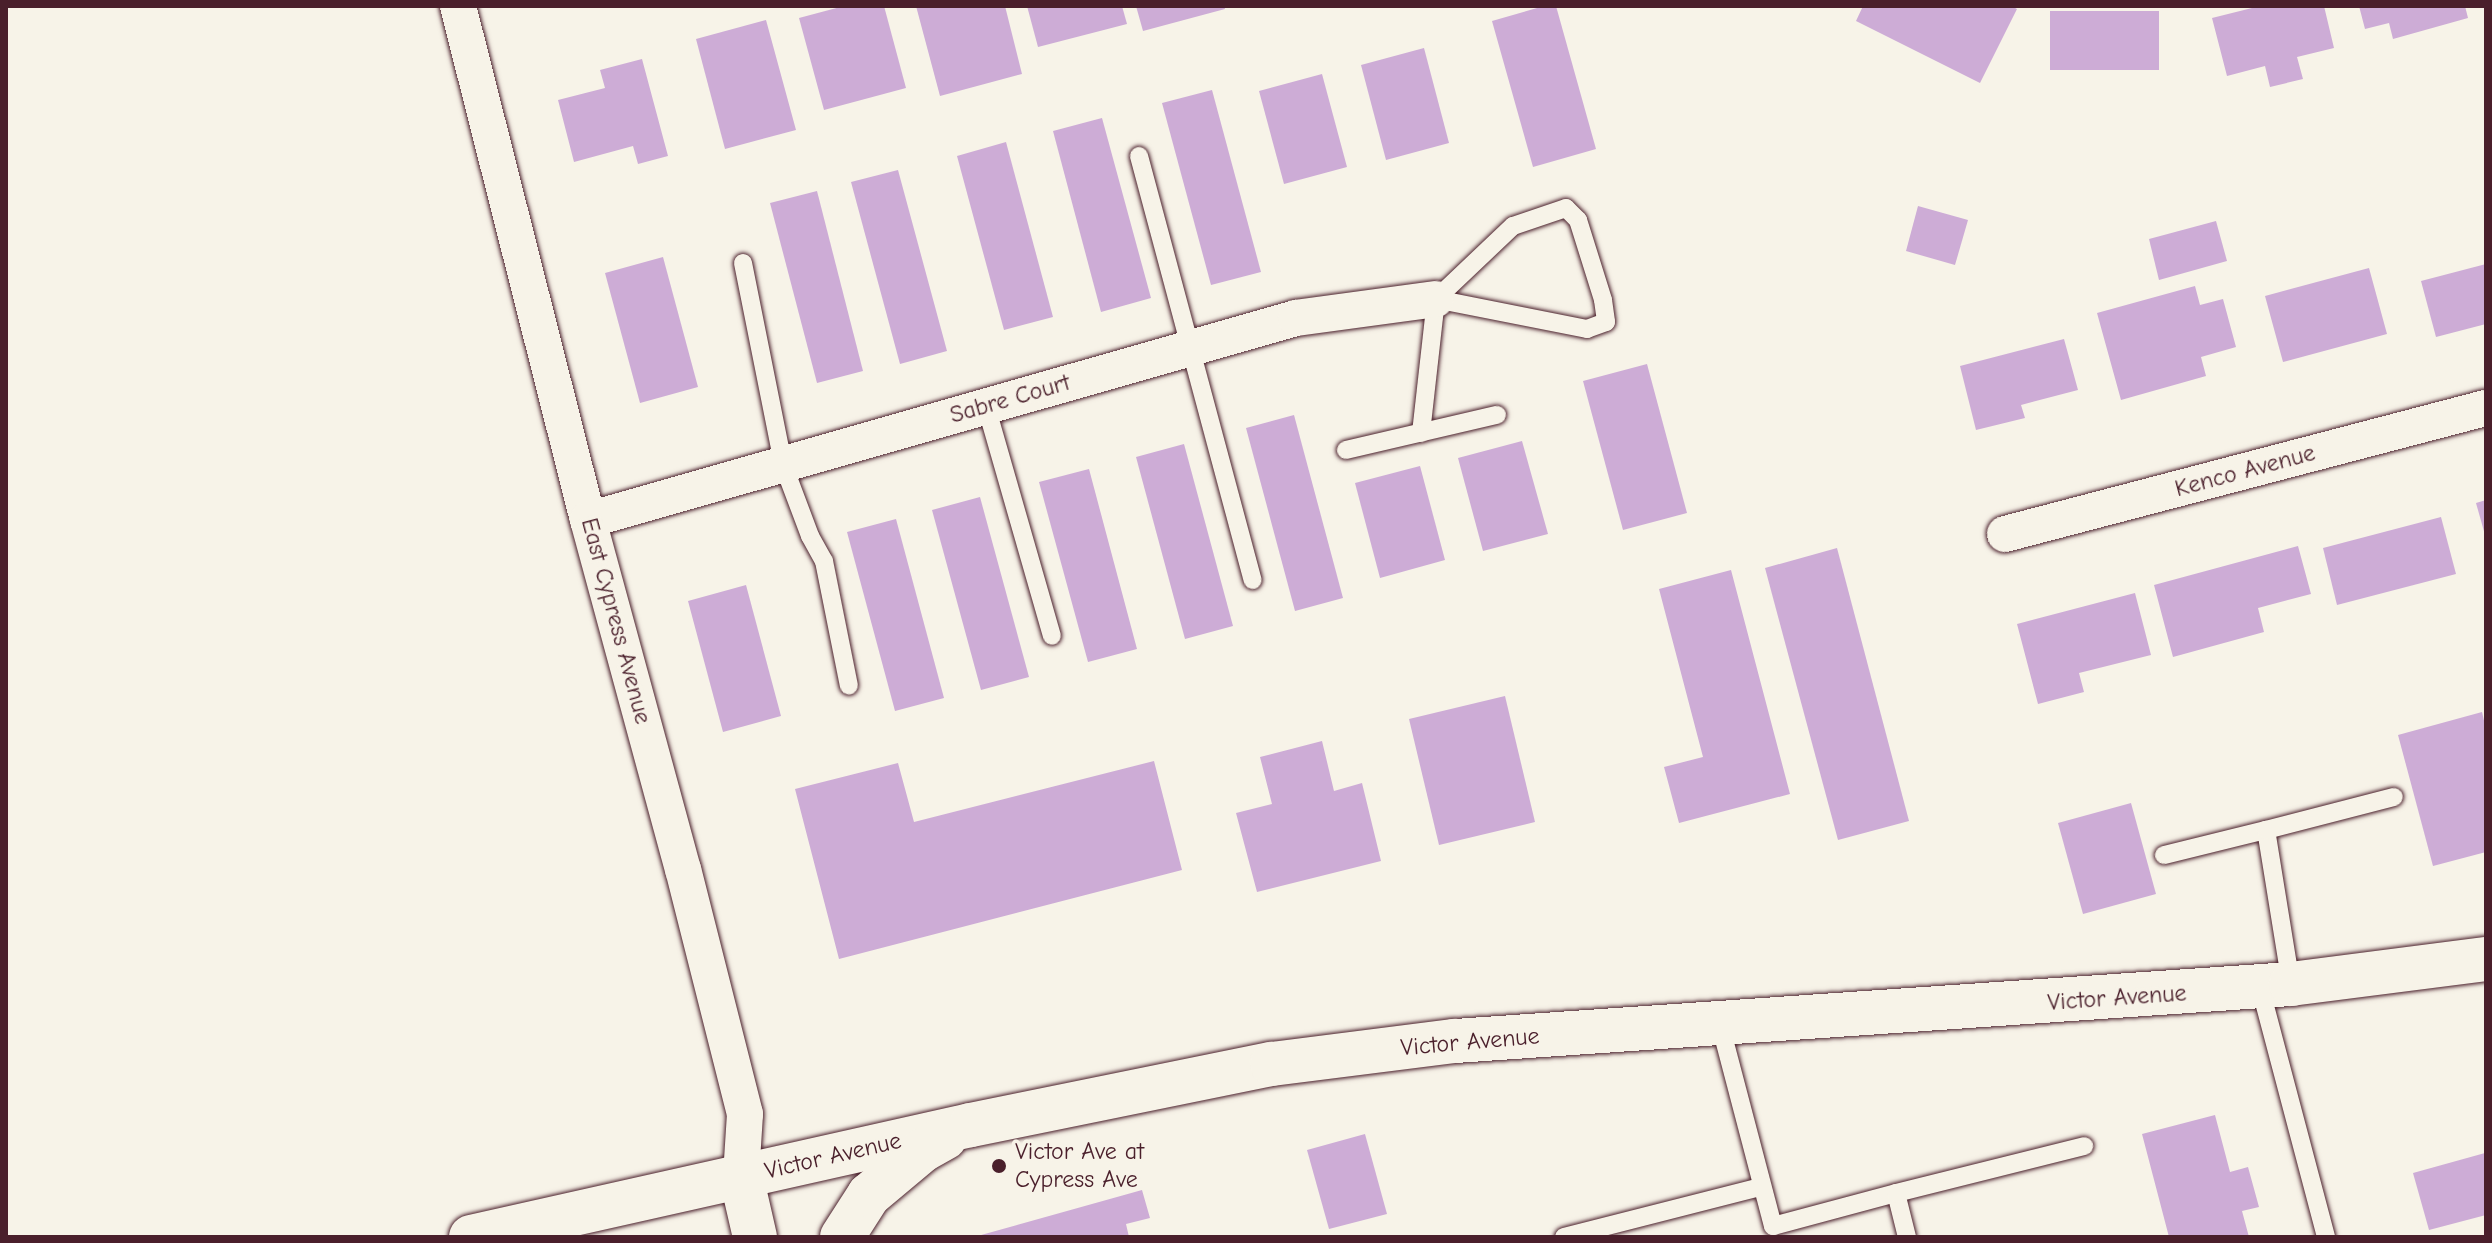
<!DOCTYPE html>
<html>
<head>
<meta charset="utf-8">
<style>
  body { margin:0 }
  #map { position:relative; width:2492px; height:1243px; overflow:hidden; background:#f7f3e8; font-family:"Comic Neue",sans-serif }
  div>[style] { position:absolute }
  .building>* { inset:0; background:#cdacd6 }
  .roads { filter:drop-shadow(0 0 2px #4a1f2b) drop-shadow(0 0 2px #4a1f2b) }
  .service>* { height:18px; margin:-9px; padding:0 9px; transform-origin:9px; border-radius:9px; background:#f7f3e8 }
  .minor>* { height:36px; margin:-18px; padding:0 18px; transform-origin:18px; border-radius:18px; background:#f7f3e8 }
  .secondary>* { height:44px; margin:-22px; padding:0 22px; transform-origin:22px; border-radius:22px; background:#f7f3e8 }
  .dots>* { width:22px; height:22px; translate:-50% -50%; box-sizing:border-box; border:4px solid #f7f3e8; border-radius:50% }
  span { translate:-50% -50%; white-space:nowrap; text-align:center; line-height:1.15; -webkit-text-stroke:7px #f7f3e8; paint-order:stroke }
  .street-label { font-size:24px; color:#4a1f2b }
  .poi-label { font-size:24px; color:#4a1f2b }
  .left { translate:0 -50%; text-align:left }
  .frame { position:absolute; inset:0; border:8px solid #4a1f2b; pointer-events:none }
</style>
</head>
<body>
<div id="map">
  <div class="building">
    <div style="clip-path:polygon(844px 6px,884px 6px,906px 88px,824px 110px,799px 18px)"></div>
    <div style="clip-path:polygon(916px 6px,1005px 6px,1022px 74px,940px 96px)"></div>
    <div style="clip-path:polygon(1027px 6px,1122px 6px,1127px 24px,1038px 47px)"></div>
    <div style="clip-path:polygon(1136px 6px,1224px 6px,1225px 9px,1143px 31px)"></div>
    <div style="clip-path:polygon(1544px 6px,1556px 6px,1596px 149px,1533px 167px,1492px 21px)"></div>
    <div style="clip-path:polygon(1863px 6px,2011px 6px,2017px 9px,1980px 83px,1856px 21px)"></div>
    <div style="clip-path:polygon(2260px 6px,2324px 6px,2334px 48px,2297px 57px,2303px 79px,2270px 87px,2265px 66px,2227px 76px,2212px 18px)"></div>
    <div style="clip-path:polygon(2359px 6px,2465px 6px,2468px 18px,2393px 39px,2389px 23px,2365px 29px)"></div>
    <div style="clip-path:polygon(2050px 11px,2159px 11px,2159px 70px,2050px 70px)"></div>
    <div style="clip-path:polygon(766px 20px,796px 130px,725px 149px,696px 39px)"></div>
    <div style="clip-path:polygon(1424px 48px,1449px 143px,1386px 160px,1361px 65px)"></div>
    <div style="clip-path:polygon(642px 59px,668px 156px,638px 164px,633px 146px,574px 162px,558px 100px,605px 88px,600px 70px)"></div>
    <div style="clip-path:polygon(1322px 74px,1347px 167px,1284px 184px,1259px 91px)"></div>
    <div style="clip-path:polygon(1212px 90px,1261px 272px,1211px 285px,1162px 103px)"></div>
    <div style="clip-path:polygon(1102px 118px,1151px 298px,1101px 312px,1053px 131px)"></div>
    <div style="clip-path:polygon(1006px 142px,1053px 317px,1004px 330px,957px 156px)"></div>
    <div style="clip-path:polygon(898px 170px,947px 351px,900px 364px,851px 182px)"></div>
    <div style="clip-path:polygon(817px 191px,863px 371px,817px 383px,770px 203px)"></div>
    <div style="clip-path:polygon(1918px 206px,1968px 220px,1955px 265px,1906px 251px)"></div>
    <div style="clip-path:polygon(2216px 221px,2227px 261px,2159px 280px,2149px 239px)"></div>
    <div style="clip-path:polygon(663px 257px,698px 387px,640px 403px,605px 273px)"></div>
    <div style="clip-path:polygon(2486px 264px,2486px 324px,2436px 337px,2421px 281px)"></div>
    <div style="clip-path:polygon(2369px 268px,2387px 334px,2283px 362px,2265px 296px)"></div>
    <div style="clip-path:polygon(2195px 286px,2200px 305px,2223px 299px,2236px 347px,2201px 357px,2206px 376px,2121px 400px,2097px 313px)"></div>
    <div style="clip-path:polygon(2064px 339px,2078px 390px,2021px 405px,2025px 418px,1976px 430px,1960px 366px)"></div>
    <div style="clip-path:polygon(1647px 364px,1687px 513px,1623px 530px,1583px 381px)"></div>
    <div style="clip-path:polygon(1294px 415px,1343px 598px,1295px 611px,1246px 428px)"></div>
    <div style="clip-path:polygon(1522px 441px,1548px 534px,1483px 551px,1458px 458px)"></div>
    <div style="clip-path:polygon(1184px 444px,1233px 626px,1185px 639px,1136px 457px)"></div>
    <div style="clip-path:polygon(1420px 466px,1445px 560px,1380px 578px,1355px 483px)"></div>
    <div style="clip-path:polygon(1089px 469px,1137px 649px,1088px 662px,1039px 482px)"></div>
    <div style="clip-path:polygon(980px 497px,1029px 677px,981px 690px,932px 510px)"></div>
    <div style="clip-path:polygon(2486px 500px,2486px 535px,2485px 535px,2476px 503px)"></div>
    <div style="clip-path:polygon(2441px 517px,2456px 574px,2337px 605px,2323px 548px)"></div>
    <div style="clip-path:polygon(896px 519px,944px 698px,895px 711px,847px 532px)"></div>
    <div style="clip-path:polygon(2298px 546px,2311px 594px,2258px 608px,2264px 632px,2173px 657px,2154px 585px)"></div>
    <div style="clip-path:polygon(1837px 548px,1909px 821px,1838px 840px,1765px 568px)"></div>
    <div style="clip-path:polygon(1731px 570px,1790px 794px,1679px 823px,1664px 767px,1703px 757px,1659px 589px)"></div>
    <div style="clip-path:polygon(746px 585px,781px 716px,723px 732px,688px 601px)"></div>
    <div style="clip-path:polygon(2135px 593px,2151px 655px,2079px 673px,2084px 692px,2038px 704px,2017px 624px)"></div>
    <div style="clip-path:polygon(1505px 696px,1535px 822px,1439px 845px,1409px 719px)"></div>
    <div style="clip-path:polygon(2482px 712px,2486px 729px,2486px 852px,2433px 866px,2398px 735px)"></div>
    <div style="clip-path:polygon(1322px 741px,1334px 791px,1362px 783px,1381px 861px,1257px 892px,1236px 813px,1272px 804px,1260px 757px)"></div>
    <div style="clip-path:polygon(1154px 761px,1182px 870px,839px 959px,795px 789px,898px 763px,914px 822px)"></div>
    <div style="clip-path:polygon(2131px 803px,2156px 894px,2083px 914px,2058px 823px)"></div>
    <div style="clip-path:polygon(2215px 1115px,2230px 1172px,2248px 1167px,2259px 1207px,2242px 1211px,2249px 1237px,2169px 1237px,2142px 1134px)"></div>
    <div style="clip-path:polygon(1365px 1134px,1387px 1214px,1329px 1229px,1307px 1150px)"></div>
    <div style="clip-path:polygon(2485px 1153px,2486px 1215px,2429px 1230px,2413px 1173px)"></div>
    <div style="clip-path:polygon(1142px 1190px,1150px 1218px,1126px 1224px,1129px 1237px,974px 1237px)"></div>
  </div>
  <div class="roads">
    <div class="service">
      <div style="left:1139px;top:156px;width:439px;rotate:75deg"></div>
      <div style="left:743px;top:263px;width:205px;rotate:78.7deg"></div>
      <div style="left:783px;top:464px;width:77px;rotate:69.4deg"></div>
      <div style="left:810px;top:536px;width:29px;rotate:61deg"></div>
      <div style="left:824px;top:561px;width:127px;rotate:78.7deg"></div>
      <div style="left:986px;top:406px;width:239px;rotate:74deg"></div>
      <div style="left:1421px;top:433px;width:135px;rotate:-83.6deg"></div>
      <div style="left:1436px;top:299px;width:106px;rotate:-43.5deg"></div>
      <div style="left:1513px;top:226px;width:56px;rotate:-18.8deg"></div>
      <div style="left:1566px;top:208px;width:17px;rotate:45deg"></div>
      <div style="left:1578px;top:220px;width:84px;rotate:72.6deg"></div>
      <div style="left:1603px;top:300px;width:22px;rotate:82deg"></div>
      <div style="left:1606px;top:322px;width:20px;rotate:160deg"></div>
      <div style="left:1587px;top:329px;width:154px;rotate:-168.8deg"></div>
      <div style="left:1346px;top:450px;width:155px;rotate:-13.1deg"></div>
      <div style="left:2164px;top:855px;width:105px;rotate:-13.8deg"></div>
      <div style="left:2291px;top:984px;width:156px;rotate:-99.2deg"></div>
      <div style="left:2266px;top:830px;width:132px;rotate:-14.5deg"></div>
      <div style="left:2260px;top:987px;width:259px;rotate:75.2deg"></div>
      <div style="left:1720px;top:1024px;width:209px;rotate:75.3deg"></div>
      <div style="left:1773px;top:1226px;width:127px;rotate:-15deg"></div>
      <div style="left:1564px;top:1237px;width:202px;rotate:-14.3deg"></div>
      <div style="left:1907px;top:1237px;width:45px;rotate:-104deg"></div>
      <div style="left:1896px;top:1193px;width:194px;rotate:-14deg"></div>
    </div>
    <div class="minor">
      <div style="left:458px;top:6px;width:530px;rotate:75.81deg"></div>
      <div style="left:588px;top:520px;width:362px;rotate:74.8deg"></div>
      <div style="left:683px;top:869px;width:253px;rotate:75.8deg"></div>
      <div style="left:745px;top:1114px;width:62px;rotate:93.7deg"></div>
      <div style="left:588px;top:520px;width:736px;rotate:-15.92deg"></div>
      <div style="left:1296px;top:318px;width:141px;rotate:-7.7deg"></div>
      <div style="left:2005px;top:534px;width:497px;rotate:-14.7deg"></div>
    </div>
    <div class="secondary">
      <div style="left:741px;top:1176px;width:63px;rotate:77.1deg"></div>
      <div style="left:471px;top:1237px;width:512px;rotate:-12.63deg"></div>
      <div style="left:971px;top:1125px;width:307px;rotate:-11.5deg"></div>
      <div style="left:1272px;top:1064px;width:184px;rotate:-7.2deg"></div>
      <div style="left:1455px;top:1041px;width:838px;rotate:-3.9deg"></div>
      <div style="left:2291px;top:984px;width:197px;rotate:-7.3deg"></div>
      <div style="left:842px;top:1237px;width:50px;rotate:-57.3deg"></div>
      <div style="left:869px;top:1195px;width:70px;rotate:-39.8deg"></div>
      <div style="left:923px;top:1150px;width:25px;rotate:-29deg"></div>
    </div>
  </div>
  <div class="dots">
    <div style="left:999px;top:1166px;background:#4a1f2b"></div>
  </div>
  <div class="street-label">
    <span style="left:1010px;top:399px;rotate:-16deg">Sabre Court</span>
    <span style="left:2245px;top:471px;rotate:-15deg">Kenco Avenue</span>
    <span style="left:616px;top:621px;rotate:75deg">East Cypress Avenue</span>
    <span style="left:2117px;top:998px;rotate:-4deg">Victor Avenue</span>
    <span style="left:1470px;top:1042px;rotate:-5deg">Victor Avenue</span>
    <span style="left:833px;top:1156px;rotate:-13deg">Victor Avenue</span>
  </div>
  <div class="poi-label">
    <span class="left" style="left:1015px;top:1166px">Victor Ave at<br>Cypress Ave</span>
  </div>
  <div class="frame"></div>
</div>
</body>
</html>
